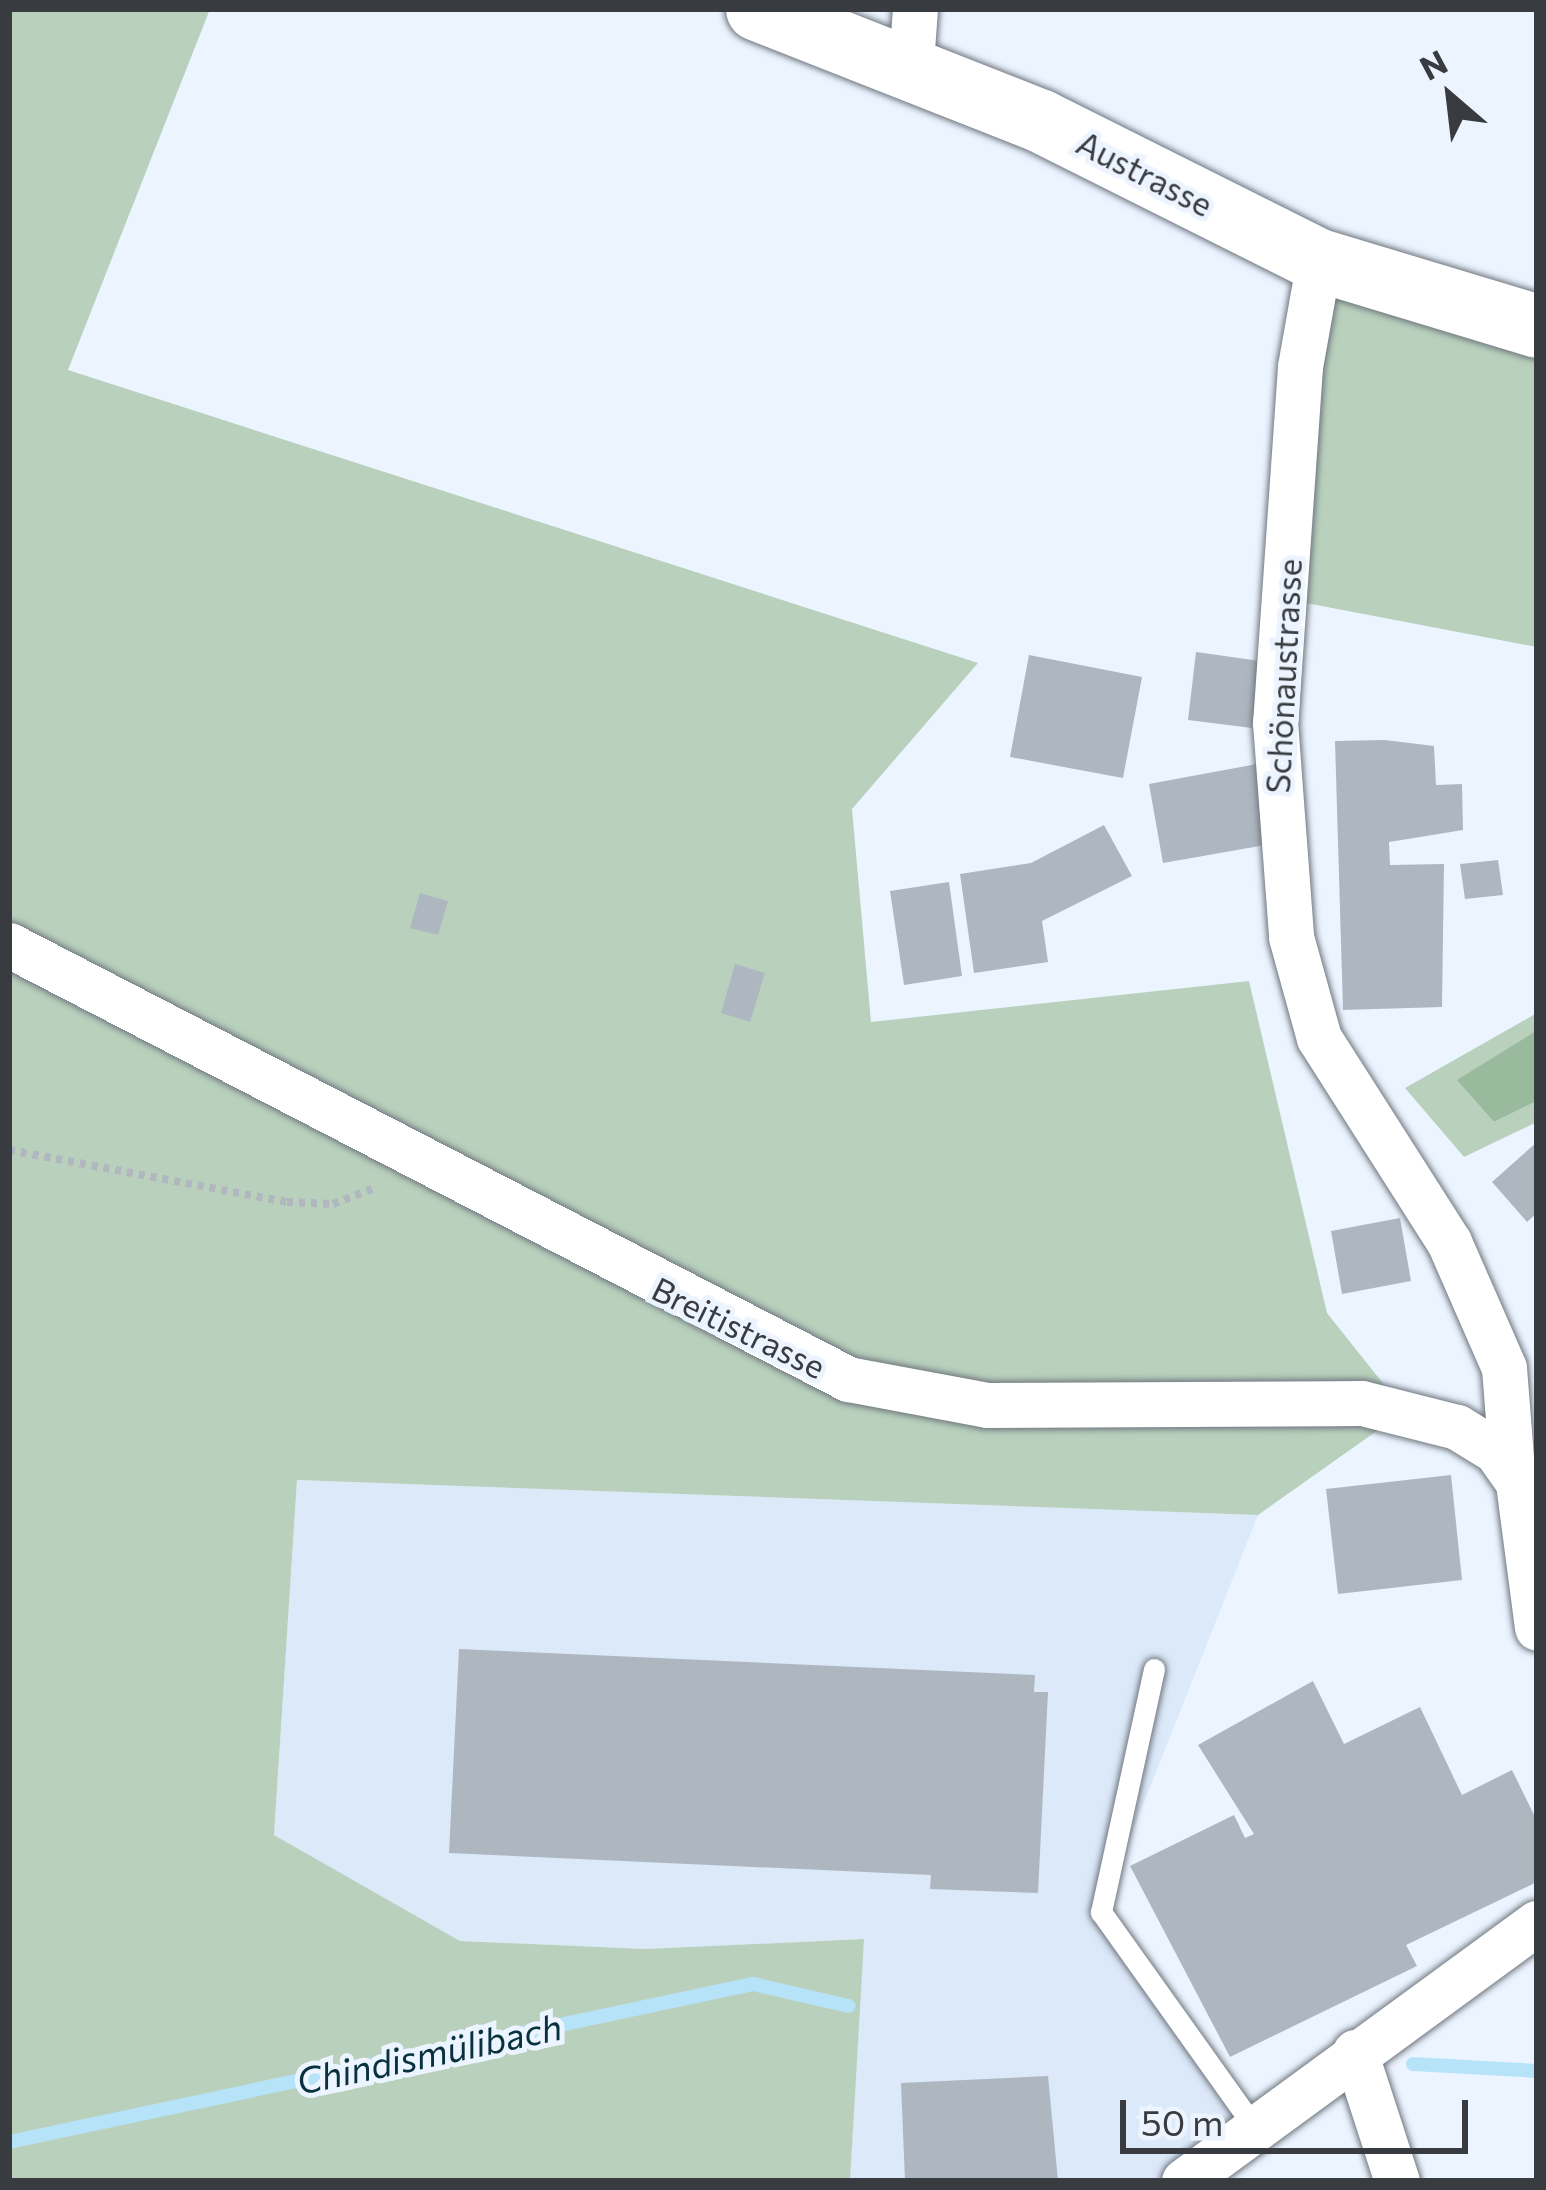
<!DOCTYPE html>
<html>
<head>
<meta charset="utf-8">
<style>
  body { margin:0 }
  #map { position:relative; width:1546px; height:2190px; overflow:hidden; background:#ecf5ff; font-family:Commissioner,sans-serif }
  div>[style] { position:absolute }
  .built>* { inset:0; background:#dce9f9 }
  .green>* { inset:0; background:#b9d1bc }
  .forest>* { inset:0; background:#99ba9d }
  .stream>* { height:14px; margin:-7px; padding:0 7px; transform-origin:7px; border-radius:7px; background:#b7e3f9 }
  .building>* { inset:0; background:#aeb7c0 }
  .path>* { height:8px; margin-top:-4px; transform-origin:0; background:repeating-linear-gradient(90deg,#b0b7bf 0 6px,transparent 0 12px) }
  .roads { filter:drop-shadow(0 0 3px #707780) drop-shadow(0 0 3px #707780) }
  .lane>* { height:21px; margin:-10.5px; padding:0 10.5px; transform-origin:10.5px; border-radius:10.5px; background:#fff }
  .street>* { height:45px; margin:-22.5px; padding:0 22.5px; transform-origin:22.5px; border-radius:22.5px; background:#fff }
  .secondary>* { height:63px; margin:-31.5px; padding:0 31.5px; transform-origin:31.5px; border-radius:31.5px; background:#fff }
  span { translate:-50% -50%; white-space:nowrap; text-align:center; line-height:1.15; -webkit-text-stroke:10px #ecf5ff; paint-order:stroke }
  .street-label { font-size:33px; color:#383b3f }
  .water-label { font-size:36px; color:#09303f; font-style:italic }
  .frame { position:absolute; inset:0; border:12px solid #383b3f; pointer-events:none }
  .north { position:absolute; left:1390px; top:36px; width:120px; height:120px; -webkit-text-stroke:9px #ecf5ff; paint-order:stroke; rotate:332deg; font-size:33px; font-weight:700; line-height:48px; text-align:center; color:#383b3f }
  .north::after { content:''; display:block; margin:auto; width:42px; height:54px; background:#383b3f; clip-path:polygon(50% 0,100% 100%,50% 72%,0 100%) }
  .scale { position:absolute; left:1120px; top:2100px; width:348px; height:54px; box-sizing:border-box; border:6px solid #383b3f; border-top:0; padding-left:15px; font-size:36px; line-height:42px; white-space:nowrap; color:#383b3f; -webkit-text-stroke:9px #ecf5ff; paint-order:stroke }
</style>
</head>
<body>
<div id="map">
  <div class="built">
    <div style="clip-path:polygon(297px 1480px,1258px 1515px,1101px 1911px,1255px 2128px,1184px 2181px,850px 2181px,863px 1939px,646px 1949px,460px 1941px,274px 1835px)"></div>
  </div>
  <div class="green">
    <div style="clip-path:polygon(9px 9px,210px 9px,68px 370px,978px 663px,852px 809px,871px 1022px,1249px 981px,1327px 1313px,1405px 1411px,1258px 1515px,297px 1480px,274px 1835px,460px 1941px,646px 1949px,864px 1939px,850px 2181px,9px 2181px)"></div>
    <div style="clip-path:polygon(1319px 260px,1537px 326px,1537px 647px,1285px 599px)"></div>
    <div style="clip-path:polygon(1537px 1013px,1537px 1030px,1458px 1080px,1494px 1122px,1537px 1101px,1537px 1122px,1464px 1157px,1405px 1088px)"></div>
  </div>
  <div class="forest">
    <div style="clip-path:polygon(1537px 1030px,1537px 1101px,1494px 1122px,1457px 1080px)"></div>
  </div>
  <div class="stream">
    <div style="left:1413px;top:2064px;width:124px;rotate:3.2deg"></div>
    <div style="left:9px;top:2142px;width:761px;rotate:-11.99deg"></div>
    <div style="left:753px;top:1984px;width:98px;rotate:13deg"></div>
  </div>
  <div class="building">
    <div style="clip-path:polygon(1196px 652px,1260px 661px,1252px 728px,1188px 720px)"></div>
    <div style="clip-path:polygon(1029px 655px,1142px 677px,1123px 778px,1010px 757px)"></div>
    <div style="clip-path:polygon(1385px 740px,1434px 746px,1436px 785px,1462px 784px,1463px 830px,1389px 842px,1390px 865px,1444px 864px,1442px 1007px,1343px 1010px,1335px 741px)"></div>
    <div style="clip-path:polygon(1257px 764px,1271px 844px,1163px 863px,1149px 784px)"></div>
    <div style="clip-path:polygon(1104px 825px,1132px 876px,1042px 921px,1048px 962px,974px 973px,960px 874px,1031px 863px)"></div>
    <div style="clip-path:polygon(1498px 860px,1503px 895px,1465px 899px,1460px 864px)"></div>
    <div style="clip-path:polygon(949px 882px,962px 976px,904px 985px,890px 891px)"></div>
    <div style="clip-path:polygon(420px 893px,448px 901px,438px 935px,410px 928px)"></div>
    <div style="clip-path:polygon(735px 964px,765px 973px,750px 1022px,721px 1013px)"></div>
    <div style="clip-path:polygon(1537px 1142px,1537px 1213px,1527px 1222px,1492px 1182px)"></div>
    <div style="clip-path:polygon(1400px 1218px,1411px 1281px,1342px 1294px,1331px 1231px)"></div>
    <div style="clip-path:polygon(1451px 1475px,1462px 1580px,1338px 1594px,1326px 1489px)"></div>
    <div style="clip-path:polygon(459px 1649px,1035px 1675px,1034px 1692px,1048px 1692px,1038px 1893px,930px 1889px,931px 1875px,449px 1853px)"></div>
    <div style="clip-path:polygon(1313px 1681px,1344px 1744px,1420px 1707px,1462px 1795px,1512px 1770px,1537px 1821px,1537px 1882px,1406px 1945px,1417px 1966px,1230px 2057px,1130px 1866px,1234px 1815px,1245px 1838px,1254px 1834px,1198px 1745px)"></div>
    <div style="clip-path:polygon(1048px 2076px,1058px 2181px,905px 2181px,901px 2083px)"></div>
  </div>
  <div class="path">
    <div style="left:9px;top:1150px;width:283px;rotate:10.6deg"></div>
    <div style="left:287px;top:1202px;width:46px;rotate:2.5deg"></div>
    <div style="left:333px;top:1204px;width:47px;rotate:-21.1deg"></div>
  </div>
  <div class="roads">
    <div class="lane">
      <div style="left:1154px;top:1669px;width:249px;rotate:102.3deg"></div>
      <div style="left:1101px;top:1912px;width:265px;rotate:54.5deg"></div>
    </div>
    <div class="street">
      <div style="left:911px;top:63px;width:54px;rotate:-85.8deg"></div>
      <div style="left:1319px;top:260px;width:109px;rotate:100.1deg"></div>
      <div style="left:1300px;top:367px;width:356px;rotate:94deg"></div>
      <div style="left:1275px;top:722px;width:216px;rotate:85.7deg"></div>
      <div style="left:1291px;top:937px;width:105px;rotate:74.5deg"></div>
      <div style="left:1319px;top:1038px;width:242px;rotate:57.5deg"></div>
      <div style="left:1449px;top:1242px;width:137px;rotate:66.4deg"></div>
      <div style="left:1504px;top:1368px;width:102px;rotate:85.5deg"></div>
      <div style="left:9px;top:945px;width:945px;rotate:27.35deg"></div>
      <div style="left:848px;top:1379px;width:141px;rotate:10.6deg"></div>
      <div style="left:987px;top:1405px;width:375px;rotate:-0.3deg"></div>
      <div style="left:1362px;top:1403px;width:98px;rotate:14.2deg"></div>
      <div style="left:1457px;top:1427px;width:46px;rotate:31.6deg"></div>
      <div style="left:1496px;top:1451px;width:39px;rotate:55deg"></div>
      <div style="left:1518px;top:1483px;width:146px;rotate:82.5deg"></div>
      <div style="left:1355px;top:2052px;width:136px;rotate:72deg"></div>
      <div style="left:1184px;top:2181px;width:437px;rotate:-36.2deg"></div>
    </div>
    <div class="secondary">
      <div style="left:757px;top:9px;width:305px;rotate:21.5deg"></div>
      <div style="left:1041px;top:121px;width:311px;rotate:26.6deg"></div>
      <div style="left:1319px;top:260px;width:228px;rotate:16.8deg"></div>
    </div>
  </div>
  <div class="street-label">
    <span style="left:1145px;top:173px;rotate:27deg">Austrasse</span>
    <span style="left:1283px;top:676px;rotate:-87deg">Schönaustrasse</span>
    <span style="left:739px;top:1327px;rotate:26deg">Breitistrasse</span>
  </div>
  <div class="water-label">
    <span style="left:429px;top:2053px;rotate:-12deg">Chindismülibach</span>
  </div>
  <div class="frame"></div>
  <div class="north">N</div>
  <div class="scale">50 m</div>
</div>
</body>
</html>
